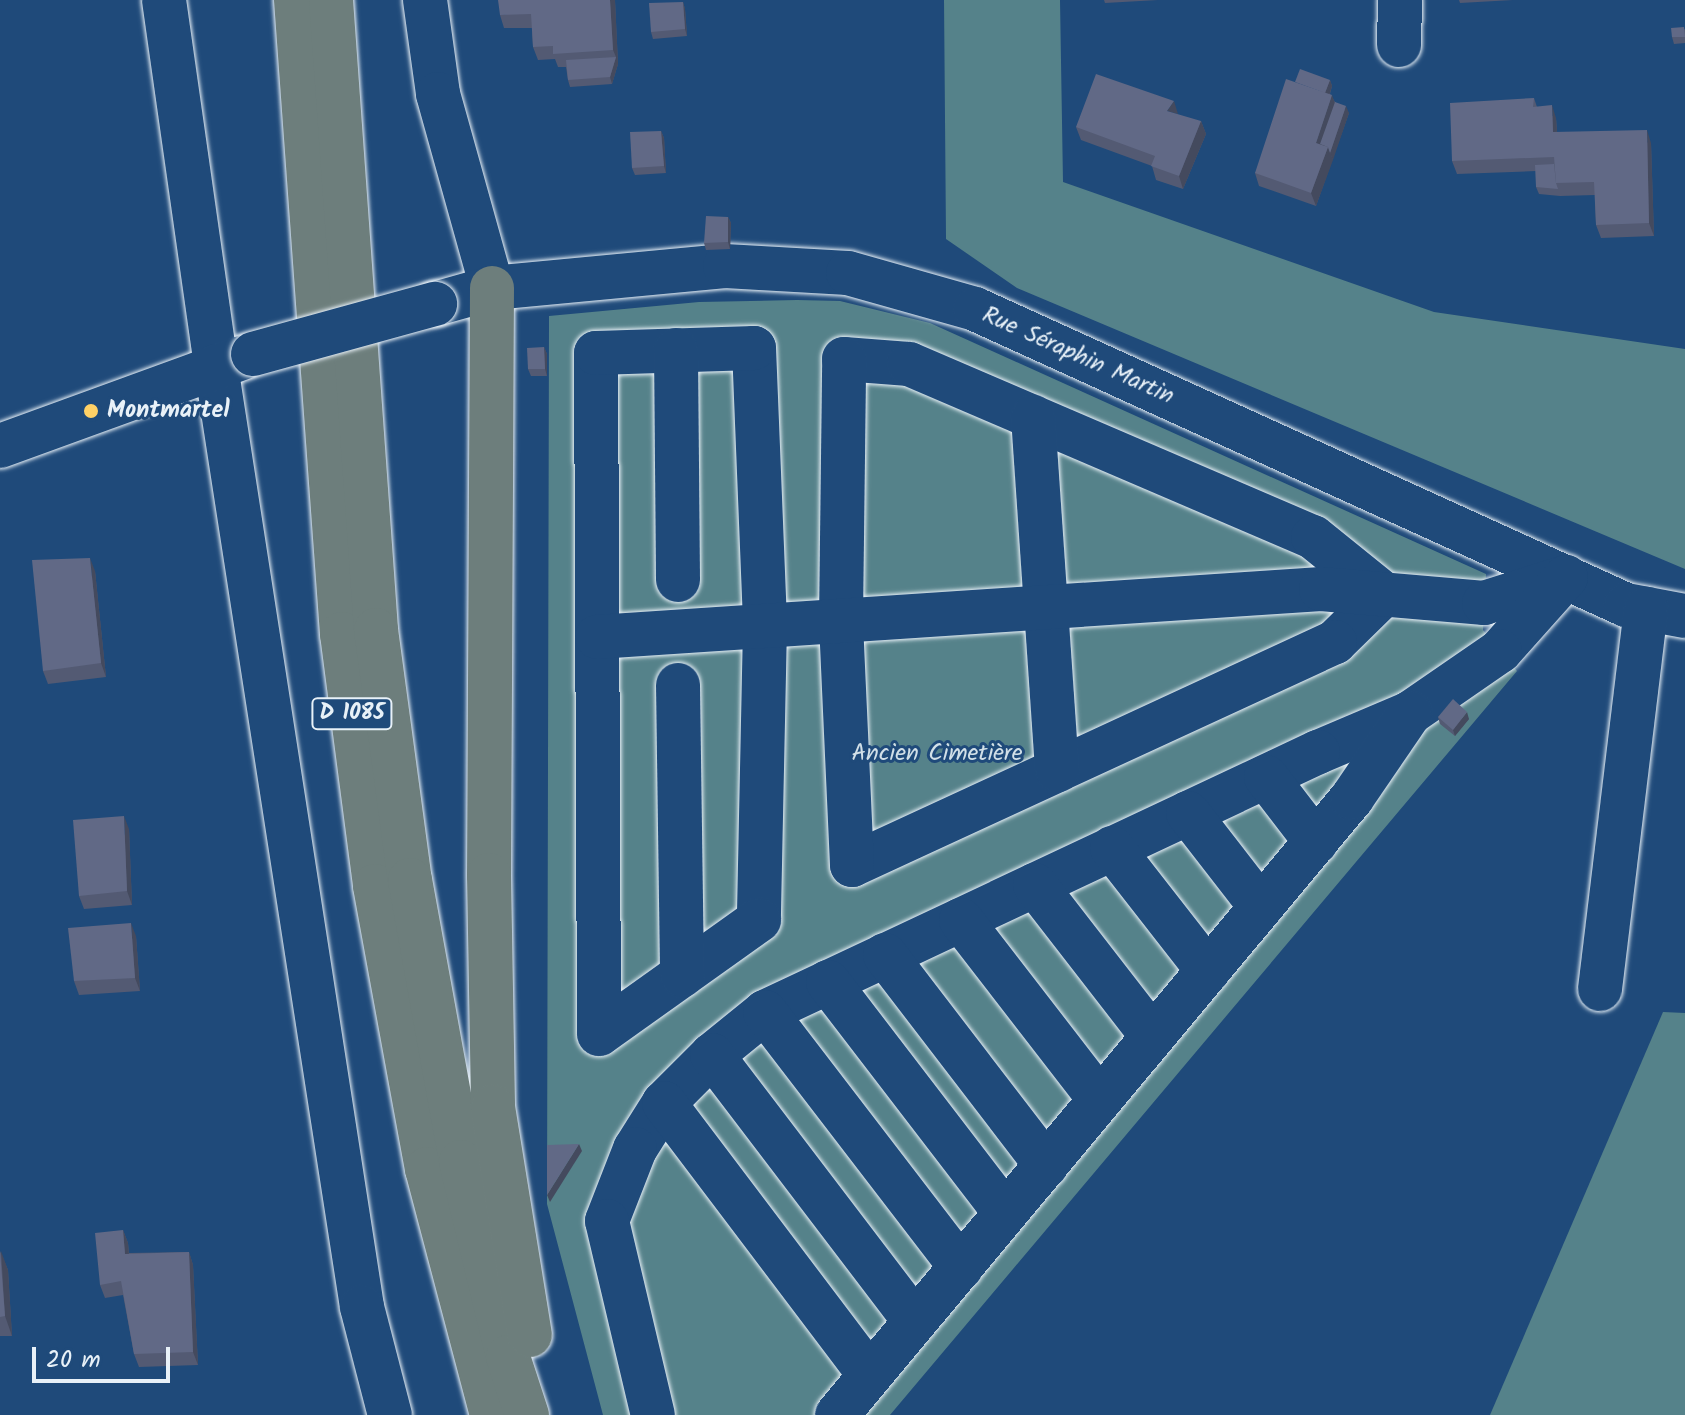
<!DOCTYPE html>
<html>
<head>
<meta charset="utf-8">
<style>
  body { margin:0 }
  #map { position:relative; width:1685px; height:1415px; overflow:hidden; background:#1f4a7a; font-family:Kalam,sans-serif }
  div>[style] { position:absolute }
  .green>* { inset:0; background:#55828a }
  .roads { filter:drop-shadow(0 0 2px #e8f1f8) drop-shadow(0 0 2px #e8f1f8) }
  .minor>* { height:44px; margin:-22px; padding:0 22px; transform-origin:22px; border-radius:22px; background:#1f4a7a }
  .major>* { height:44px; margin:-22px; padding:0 22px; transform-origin:22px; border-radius:22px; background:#6d7e7c }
  .bridges { filter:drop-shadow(0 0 2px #e8f1f8) drop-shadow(0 0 2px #e8f1f8) }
  .minor-bridge>* { height:44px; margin:-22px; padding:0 22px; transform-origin:22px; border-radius:22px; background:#1f4a7a }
  .wall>* { inset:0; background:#535a73 }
  .shaded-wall>* { inset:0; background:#444a5e }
  .building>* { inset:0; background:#616986 }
  .dots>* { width:22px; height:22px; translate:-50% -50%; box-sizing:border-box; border:4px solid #1f4a7a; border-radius:50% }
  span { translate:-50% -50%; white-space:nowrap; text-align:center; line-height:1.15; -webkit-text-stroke:6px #1f4a7a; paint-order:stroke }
  .shield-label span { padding:2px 6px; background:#1f4a7a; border:2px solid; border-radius:6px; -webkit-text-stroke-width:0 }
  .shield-label { font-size:22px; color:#e8f1f8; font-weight:700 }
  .street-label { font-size:24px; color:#e8f1f8 }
  .poi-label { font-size:24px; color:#e8f1f8; font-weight:700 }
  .left { translate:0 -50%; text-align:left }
  .park-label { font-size:24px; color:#d2e0e8 }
  .scale { position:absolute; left:32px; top:1347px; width:138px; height:36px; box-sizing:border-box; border:4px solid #e8f1f8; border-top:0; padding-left:10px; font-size:24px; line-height:28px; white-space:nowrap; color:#e8f1f8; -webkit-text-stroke:6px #1f4a7a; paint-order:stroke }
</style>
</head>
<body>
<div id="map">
  <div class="green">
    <div style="clip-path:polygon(944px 0,1060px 0,1063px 182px,1434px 312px,1685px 349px,1685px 569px,1017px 288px,946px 239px)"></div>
    <div style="clip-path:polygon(797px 300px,840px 301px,930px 323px,1486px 574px,1483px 630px,1517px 671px,890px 1415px,603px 1415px,547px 1204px,549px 316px,699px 302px)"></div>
    <div style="clip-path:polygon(1663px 1012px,1685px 1013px,1685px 1415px,1490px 1415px)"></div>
  </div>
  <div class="roads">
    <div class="minor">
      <div style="left:164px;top:0;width:370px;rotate:81.9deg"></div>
      <div style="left:216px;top:366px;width:952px;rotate:81.18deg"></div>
      <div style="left:362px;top:1307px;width:112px;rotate:75.5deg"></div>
      <div style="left:425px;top:0;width:95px;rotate:82.1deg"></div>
      <div style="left:438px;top:94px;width:201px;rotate:74.4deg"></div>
      <div style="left:1399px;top:45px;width:45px;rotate:-88.7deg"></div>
      <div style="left:435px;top:304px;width:59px;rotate:-15.7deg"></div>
      <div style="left:492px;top:288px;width:234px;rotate:-5.4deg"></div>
      <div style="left:725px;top:266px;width:123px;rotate:3.3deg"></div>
      <div style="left:848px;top:273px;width:132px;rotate:15.8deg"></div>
      <div style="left:975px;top:309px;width:715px;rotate:24.45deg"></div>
      <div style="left:1626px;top:605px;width:60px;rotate:10.6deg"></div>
      <div style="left:754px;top:348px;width:278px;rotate:87.7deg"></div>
      <div style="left:765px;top:626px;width:294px;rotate:91.2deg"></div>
      <div style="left:759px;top:920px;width:196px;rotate:144.5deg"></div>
      <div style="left:599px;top:1034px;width:681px;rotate:-90.25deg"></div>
      <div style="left:596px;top:353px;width:158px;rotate:-1.8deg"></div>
      <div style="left:676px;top:350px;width:230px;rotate:89.5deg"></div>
      <div style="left:844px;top:359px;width:65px;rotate:4.4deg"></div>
      <div style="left:909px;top:364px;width:439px;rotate:23.2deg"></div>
      <div style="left:1313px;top:537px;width:91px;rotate:38.8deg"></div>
      <div style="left:1384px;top:594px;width:69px;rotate:135.6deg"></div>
      <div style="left:1335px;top:642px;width:532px;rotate:155.22deg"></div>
      <div style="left:852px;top:865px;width:244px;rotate:-92.6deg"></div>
      <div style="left:841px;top:621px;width:262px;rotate:-89.3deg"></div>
      <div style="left:1033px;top:417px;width:354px;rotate:86.1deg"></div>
      <div style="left:0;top:446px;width:258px;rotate:-20deg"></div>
      <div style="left:597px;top:637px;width:726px;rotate:-3.79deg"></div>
      <div style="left:1321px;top:589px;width:164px;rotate:4.9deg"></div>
      <div style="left:1484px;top:603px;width:86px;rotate:-17.6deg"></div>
      <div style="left:1566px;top:577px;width:99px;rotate:131.7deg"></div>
      <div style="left:1500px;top:651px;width:109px;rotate:145.4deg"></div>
      <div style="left:1410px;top:713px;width:100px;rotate:157deg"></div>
      <div style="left:1318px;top:752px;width:611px;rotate:154.82deg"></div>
      <div style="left:765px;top:1012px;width:68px;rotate:140.9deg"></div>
      <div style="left:712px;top:1055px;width:68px;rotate:135deg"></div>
      <div style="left:664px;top:1103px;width:54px;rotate:122.2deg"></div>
      <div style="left:635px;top:1149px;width:77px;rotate:111.3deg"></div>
      <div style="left:607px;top:1221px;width:199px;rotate:76.7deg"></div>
      <div style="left:678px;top:685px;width:290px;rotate:89.2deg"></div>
      <div style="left:1266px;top:777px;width:82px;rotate:52.4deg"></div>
      <div style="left:1188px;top:813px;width:119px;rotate:52.2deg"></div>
      <div style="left:1112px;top:848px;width:156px;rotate:52deg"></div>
      <div style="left:1035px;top:885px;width:192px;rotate:52.2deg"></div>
      <div style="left:961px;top:920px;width:227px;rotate:52.3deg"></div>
      <div style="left:885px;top:955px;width:265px;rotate:52.5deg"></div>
      <div style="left:828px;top:982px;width:291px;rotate:52.5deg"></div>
      <div style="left:1600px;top:989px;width:383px;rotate:-83.1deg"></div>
      <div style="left:765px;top:1012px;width:322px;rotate:52.5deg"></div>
      <div style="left:712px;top:1055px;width:335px;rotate:52.7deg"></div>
      <div style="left:664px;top:1103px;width:341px;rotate:52.9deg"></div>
      <div style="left:837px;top:1415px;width:804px;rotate:-50.15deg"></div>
      <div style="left:1352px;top:798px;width:103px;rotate:-55.7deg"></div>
    </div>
    <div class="major">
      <div style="left:296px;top:0;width:636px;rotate:85.85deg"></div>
      <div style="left:342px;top:634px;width:254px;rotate:82.5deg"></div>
      <div style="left:375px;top:886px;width:288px;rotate:79.6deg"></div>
      <div style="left:427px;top:1169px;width:254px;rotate:75.2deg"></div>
      <div style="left:331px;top:0;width:632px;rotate:85.91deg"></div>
      <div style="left:376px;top:630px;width:252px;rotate:82.3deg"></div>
      <div style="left:410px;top:880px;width:287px;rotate:79.7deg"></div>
      <div style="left:461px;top:1162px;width:201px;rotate:76.4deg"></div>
      <div style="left:508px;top:1357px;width:61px;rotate:71.9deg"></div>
      <div style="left:492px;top:288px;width:587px;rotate:90.29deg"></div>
      <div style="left:489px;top:875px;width:232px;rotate:89deg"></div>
      <div style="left:493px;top:1107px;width:231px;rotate:80.8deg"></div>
    </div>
  </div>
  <div class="bridges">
    <div class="minor-bridge">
      <div style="left:253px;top:354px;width:189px;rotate:-15.4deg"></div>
    </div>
  </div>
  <div class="wall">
    <div style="clip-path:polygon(615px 0,618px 64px,612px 84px,570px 87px,568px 80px,566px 67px,558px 67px,555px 59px,538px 60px,533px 47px,532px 28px,504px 28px,500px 15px)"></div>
    <div style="clip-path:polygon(1104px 0,1158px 0,1105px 3px)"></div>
    <div style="clip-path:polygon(1459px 0,1513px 0,1460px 3px)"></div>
    <div style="clip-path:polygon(683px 2px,685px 9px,687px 36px,653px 39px,651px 32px)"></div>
    <div style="clip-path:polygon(1685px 29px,1685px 43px,1674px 44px,1672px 37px)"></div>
    <div style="clip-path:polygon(1330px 80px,1332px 86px,1330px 94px,1335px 102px,1349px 113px,1316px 206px,1259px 186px,1255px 173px)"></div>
    <div style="clip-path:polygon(1534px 98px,1537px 107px,1556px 118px,1557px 132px,1651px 143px,1654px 236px,1601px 238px,1596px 225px,1595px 195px,1560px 196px,1539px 194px,1536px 187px,1536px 171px,1457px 174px,1452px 161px)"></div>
    <div style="clip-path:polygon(1201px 121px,1206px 134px,1183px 189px,1156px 180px,1152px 166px,1081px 140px,1076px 127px)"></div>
    <div style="clip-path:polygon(661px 131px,664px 138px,666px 173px,635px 175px,632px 168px)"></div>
    <div style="clip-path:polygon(728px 217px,731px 223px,730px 249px,706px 250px,704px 243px)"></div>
    <div style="clip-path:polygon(544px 347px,547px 354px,547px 376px,531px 376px,528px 369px)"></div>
    <div style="clip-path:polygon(95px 571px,106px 677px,48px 684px,43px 671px)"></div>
    <div style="clip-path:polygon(1438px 717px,1469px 719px,1455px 736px,1440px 724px)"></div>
    <div style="clip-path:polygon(129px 829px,132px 905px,84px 909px,79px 896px)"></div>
    <div style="clip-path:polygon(136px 936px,140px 991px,79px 995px,74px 981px)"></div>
    <div style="clip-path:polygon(123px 1230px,128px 1243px,129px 1253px,189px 1252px,193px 1265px,198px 1365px,139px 1367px,134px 1354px,123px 1295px,105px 1298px,100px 1285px)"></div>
    <div style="clip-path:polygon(0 1251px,8px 1270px,12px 1336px,0 1336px)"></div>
  </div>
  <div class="shaded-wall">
    <div style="clip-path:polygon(610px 0,615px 0,618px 64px,612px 84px,610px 77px,616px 57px,613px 50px)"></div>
    <div style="clip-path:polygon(683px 2px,685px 9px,687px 36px,685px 29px)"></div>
    <div style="clip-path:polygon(1330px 80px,1332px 86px,1326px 105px,1323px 98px)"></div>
    <div style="clip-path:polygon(1332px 95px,1337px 109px,1323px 151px,1316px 143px)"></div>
    <div style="clip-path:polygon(1174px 101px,1178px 114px,1167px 111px)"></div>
    <div style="clip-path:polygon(1552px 105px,1556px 118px,1558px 145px,1553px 132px)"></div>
    <div style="clip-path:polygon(1346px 106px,1349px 113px,1333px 160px,1330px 153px)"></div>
    <div style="clip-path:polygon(1201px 121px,1206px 134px,1183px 189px,1179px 176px)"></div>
    <div style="clip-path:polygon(1647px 130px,1651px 143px,1654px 236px,1649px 223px)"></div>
    <div style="clip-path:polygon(661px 131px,664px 138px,666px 173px,664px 166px)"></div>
    <div style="clip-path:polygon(1328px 147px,1333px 160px,1316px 206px,1311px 193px)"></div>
    <div style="clip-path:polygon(728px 217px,731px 223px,730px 249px,728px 242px)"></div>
    <div style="clip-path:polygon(544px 347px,547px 354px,547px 376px,545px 369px)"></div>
    <div style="clip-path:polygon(90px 558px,95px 571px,106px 677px,101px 663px)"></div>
    <div style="clip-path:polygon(1467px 712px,1469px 719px,1455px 736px,1453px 730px)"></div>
    <div style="clip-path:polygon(124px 816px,129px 829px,132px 905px,127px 891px)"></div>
    <div style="clip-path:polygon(131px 923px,136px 936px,140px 991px,135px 978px)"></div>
    <div style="clip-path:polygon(579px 1144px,582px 1151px,550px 1202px,547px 1195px)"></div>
    <div style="clip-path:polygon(123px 1230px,128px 1243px,130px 1267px,125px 1254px)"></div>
    <div style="clip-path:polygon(1px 1251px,8px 1270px,12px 1336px,5px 1316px)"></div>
    <div style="clip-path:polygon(189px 1252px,193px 1265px,198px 1365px,193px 1352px)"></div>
  </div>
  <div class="building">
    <div style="clip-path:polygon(498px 0,610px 0,613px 50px,553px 54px,553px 46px,533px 47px,531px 14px,500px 15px)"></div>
    <div style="clip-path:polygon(683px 2px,685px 29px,651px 32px,649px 3px)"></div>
    <div style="clip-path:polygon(1684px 27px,1685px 37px,1672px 37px,1671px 28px)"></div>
    <div style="clip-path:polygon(616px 57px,610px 77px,568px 80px,566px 60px)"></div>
    <div style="clip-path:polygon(1300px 69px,1330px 80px,1325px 93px,1295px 82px)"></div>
    <div style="clip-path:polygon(1096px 74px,1174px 101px,1167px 111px,1201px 121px,1179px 176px,1151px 166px,1155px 156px,1076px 127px)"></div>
    <div style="clip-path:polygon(1286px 79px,1332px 95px,1316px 143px,1328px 147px,1311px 193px,1255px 173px)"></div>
    <div style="clip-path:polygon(1534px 98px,1533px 107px,1552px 105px,1553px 132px,1647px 130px,1649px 223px,1596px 225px,1594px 182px,1556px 183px,1554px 157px,1452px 161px,1450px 103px)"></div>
    <div style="clip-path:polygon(1335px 102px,1346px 106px,1330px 153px,1328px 147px,1320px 144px)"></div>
    <div style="clip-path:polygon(661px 131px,664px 166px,632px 168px,630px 132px)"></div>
    <div style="clip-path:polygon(1554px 164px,1556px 183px,1558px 189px,1536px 187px,1535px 165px)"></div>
    <div style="clip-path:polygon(706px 216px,728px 217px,728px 242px,704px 243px)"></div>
    <div style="clip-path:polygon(544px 347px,545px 369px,528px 369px,527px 348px)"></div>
    <div style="clip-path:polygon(90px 558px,101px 663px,43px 671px,32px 560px)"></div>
    <div style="clip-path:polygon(1453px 699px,1467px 712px,1453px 730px,1438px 717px)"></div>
    <div style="clip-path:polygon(124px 816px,127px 891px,79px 896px,73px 820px)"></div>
    <div style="clip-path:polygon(131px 923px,135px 978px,74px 981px,68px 928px)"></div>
    <div style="clip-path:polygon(579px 1144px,547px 1195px,547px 1145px)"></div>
    <div style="clip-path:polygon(123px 1230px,125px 1254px,189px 1252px,193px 1352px,134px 1354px,121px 1281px,100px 1285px,95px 1233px)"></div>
    <div style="clip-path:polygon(0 1251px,5px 1316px,0 1317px)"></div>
  </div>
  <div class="dots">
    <div style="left:91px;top:411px;background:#ffd166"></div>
  </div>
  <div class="shield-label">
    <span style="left:352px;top:714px">D 1085</span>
  </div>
  <div class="street-label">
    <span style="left:1078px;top:356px;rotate:24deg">Rue Séraphin Martin</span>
  </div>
  <div class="poi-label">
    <span class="left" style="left:107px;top:411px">Montmartel</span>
  </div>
  <div class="park-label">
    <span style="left:937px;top:754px">Ancien Cimetière</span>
  </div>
  <div class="scale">20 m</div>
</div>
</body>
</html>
